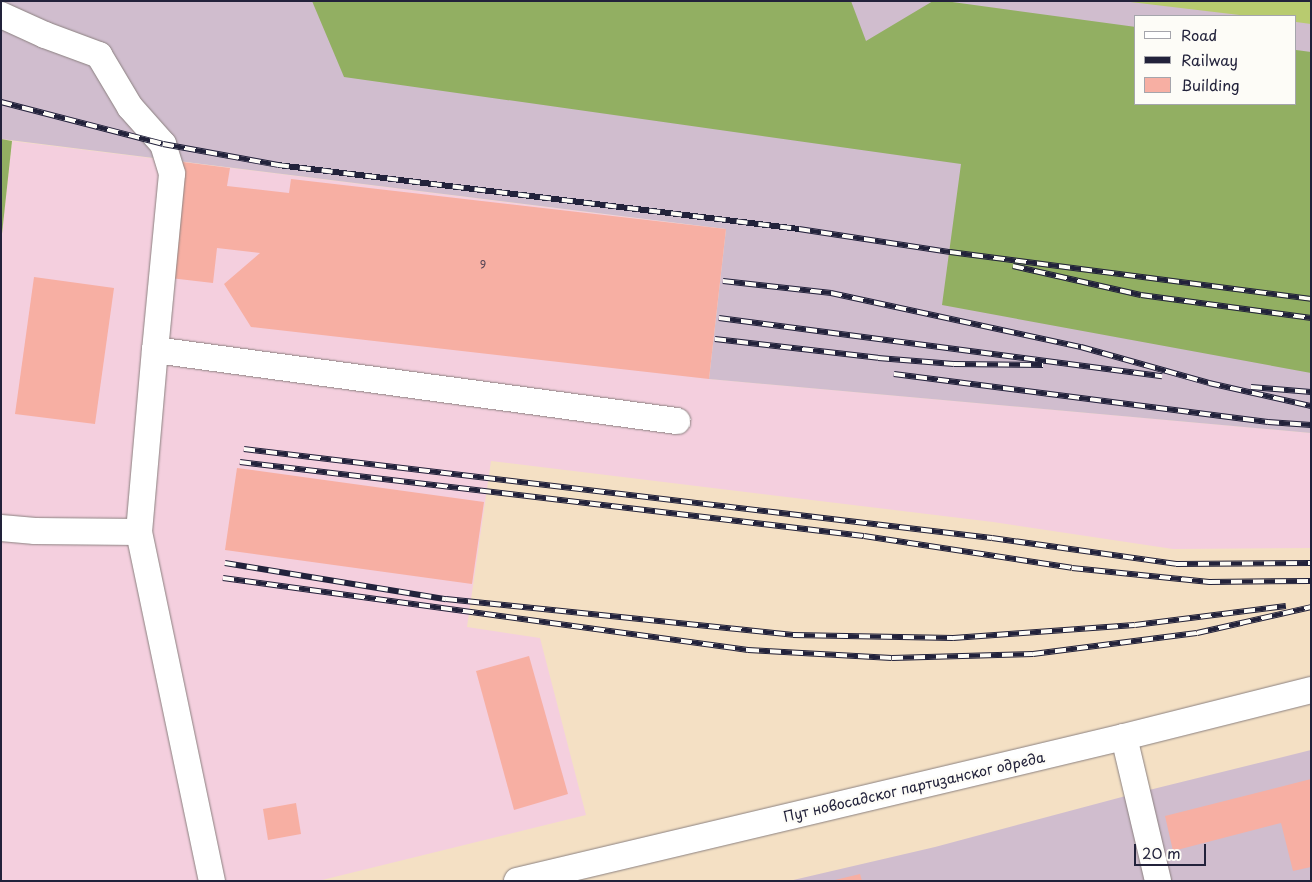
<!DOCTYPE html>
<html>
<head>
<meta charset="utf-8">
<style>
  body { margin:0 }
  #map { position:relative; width:1312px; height:882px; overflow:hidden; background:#f4e0c4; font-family:"Playpen Sans",sans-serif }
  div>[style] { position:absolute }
  .built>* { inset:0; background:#f4cfde }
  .industrial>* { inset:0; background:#d0bdce }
  .green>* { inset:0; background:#b8cb6f }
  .forest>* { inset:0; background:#92af62 }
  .building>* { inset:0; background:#f7afa3 }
  .roads { filter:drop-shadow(0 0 1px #8b8180) drop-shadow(0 0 1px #8b8180) }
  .minor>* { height:26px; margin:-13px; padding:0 13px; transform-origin:13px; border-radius:13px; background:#fff }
  .rail>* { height:5.5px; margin-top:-2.75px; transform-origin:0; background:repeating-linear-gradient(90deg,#fdfcf7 0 11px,#22223b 0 22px); box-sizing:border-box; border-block:1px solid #22223b }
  span { translate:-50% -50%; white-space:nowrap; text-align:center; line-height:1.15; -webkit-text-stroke:4.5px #fdfcf7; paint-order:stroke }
  .number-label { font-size:11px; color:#574555 }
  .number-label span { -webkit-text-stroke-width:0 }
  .street-label { font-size:14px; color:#22223b }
  .frame { position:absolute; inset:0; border:2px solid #22223b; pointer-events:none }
  .legend { position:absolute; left:1134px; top:15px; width:162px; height:90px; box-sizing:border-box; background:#fdfcf7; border:1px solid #a5a5ac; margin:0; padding:6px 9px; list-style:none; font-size:15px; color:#22223b }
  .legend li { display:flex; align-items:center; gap:10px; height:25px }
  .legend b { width:25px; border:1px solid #a5a5ac }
  .scale { position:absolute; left:1134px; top:844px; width:72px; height:22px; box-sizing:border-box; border:2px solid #22223b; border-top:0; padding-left:6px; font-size:15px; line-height:18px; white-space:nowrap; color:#22223b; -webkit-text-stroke:4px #fdfcf7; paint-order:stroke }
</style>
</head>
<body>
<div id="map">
  <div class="built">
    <div style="clip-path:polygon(12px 141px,726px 229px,709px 379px,1311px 433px,1311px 548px,1173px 549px,993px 522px,491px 461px,467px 627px,540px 638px,586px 815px,318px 881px,1px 881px,1px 243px)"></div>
  </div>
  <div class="industrial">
    <div style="clip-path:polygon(evenodd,1px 1px,1311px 1px,1311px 433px,709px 379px,726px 229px,1px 139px,1px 1px,1136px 16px,1296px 16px,1296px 104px,1136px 104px,1136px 16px)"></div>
    <div style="clip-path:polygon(1311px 750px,1311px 881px,789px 881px,935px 847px,1137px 793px)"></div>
  </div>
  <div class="green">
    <div style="clip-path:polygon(1122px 1px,1311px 1px,1311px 24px,1296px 22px,1296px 16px,1248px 16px)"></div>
  </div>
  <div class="forest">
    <div style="clip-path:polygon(312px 1px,851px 1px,866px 41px,933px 1px,945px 1px,1136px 27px,1136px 104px,1296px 104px,1296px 50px,1311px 52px,1311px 373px,942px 305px,961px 164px,344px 77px)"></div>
    <div style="clip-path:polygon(1px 139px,12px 141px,1px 243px)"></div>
  </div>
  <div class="building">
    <div style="clip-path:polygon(183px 162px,230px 168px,227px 186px,289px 193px,291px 179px,726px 229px,709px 379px,251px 327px,224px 284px,260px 253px,217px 248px,213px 283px,170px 278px)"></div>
    <div style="clip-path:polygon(34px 277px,114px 288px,95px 424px,15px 414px)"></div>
    <div style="clip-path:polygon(237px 468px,484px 502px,472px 584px,225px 550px)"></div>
    <div style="clip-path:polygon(529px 656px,568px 794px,514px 810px,476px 671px)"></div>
    <div style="clip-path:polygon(1311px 779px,1311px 867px,1293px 871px,1281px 823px,1173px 851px,1165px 816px)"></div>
    <div style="clip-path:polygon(296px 803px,301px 834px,268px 840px,263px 809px)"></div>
    <div style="clip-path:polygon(860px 874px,862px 881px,835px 881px,835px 880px)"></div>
  </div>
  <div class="roads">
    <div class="minor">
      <div style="left:1px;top:15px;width:48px;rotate:24.4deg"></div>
      <div style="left:45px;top:35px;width:58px;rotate:20.3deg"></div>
      <div style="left:99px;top:55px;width:61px;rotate:59.2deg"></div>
      <div style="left:130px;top:107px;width:50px;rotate:48.3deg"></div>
      <div style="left:163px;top:144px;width:31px;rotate:73deg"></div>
      <div style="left:172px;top:174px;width:177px;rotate:95.5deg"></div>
      <div style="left:1px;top:528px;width:34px;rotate:5deg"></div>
      <div style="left:35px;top:531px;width:104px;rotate:0.6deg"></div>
      <div style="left:139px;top:532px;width:357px;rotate:78.2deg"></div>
      <div style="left:139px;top:532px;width:183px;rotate:-85deg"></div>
      <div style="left:155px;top:350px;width:527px;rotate:7.75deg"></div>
      <div style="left:1124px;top:737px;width:148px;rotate:76.7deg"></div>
      <div style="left:517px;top:881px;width:624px;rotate:-13.35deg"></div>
      <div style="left:1124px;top:737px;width:193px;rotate:-14.1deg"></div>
    </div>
  </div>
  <div class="rail">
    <div style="left:1px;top:102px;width:167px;rotate:14.5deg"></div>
    <div style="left:163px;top:144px;width:117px;rotate:10.3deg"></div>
    <div style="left:278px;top:165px;width:525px;rotate:7deg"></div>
    <div style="left:799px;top:229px;width:153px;rotate:8.7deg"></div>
    <div style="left:950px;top:252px;width:364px;rotate:7.4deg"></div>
    <div style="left:1013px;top:266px;width:131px;rotate:12.8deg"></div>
    <div style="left:1141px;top:295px;width:172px;rotate:7.7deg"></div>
    <div style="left:723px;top:281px;width:109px;rotate:6.3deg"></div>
    <div style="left:831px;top:293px;width:256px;rotate:12.2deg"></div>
    <div style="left:1081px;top:347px;width:133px;rotate:15.7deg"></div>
    <div style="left:1209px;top:383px;width:105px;rotate:12.7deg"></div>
    <div style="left:719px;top:318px;width:447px;rotate:7.5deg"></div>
    <div style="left:715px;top:339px;width:164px;rotate:6.6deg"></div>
    <div style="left:878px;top:358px;width:76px;rotate:4.5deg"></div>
    <div style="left:954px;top:364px;width:89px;rotate:0.6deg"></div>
    <div style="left:894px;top:374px;width:377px;rotate:7.3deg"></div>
    <div style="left:1268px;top:422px;width:43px;rotate:4deg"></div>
    <div style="left:1251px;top:387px;width:60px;rotate:4.8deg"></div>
    <div style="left:244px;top:449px;width:753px;rotate:6.79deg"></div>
    <div style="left:992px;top:538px;width:186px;rotate:8deg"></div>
    <div style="left:1176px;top:564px;width:135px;rotate:-0.4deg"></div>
    <div style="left:240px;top:462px;width:628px;rotate:6.76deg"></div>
    <div style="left:864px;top:536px;width:210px;rotate:8.7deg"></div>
    <div style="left:1072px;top:568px;width:138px;rotate:5.8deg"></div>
    <div style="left:1209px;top:582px;width:102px;rotate:-0.6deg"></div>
    <div style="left:225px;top:563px;width:224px;rotate:9.3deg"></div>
    <div style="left:446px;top:599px;width:349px;rotate:5.9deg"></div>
    <div style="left:793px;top:635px;width:160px;rotate:1.1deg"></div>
    <div style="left:953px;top:638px;width:182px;rotate:-4.1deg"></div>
    <div style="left:1135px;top:625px;width:152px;rotate:-7.2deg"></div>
    <div style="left:223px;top:578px;width:530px;rotate:7.81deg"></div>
    <div style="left:748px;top:650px;width:144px;rotate:3.2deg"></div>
    <div style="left:892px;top:658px;width:141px;rotate:-1.6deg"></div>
    <div style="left:1033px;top:654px;width:165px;rotate:-7.3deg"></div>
    <div style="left:1197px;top:633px;width:117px;rotate:-12.8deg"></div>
  </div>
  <div class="number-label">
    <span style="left:483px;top:265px">9</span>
  </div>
  <div class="street-label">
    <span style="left:914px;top:787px;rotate:-13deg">Пут новосадског партизанског одреда</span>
  </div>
  <div class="frame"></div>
  <ul class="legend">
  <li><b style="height:6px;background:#fff"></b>Road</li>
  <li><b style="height:6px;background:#22223b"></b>Railway</li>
  <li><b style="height:14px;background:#f7afa3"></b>Building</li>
  </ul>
  <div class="scale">20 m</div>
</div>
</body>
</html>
